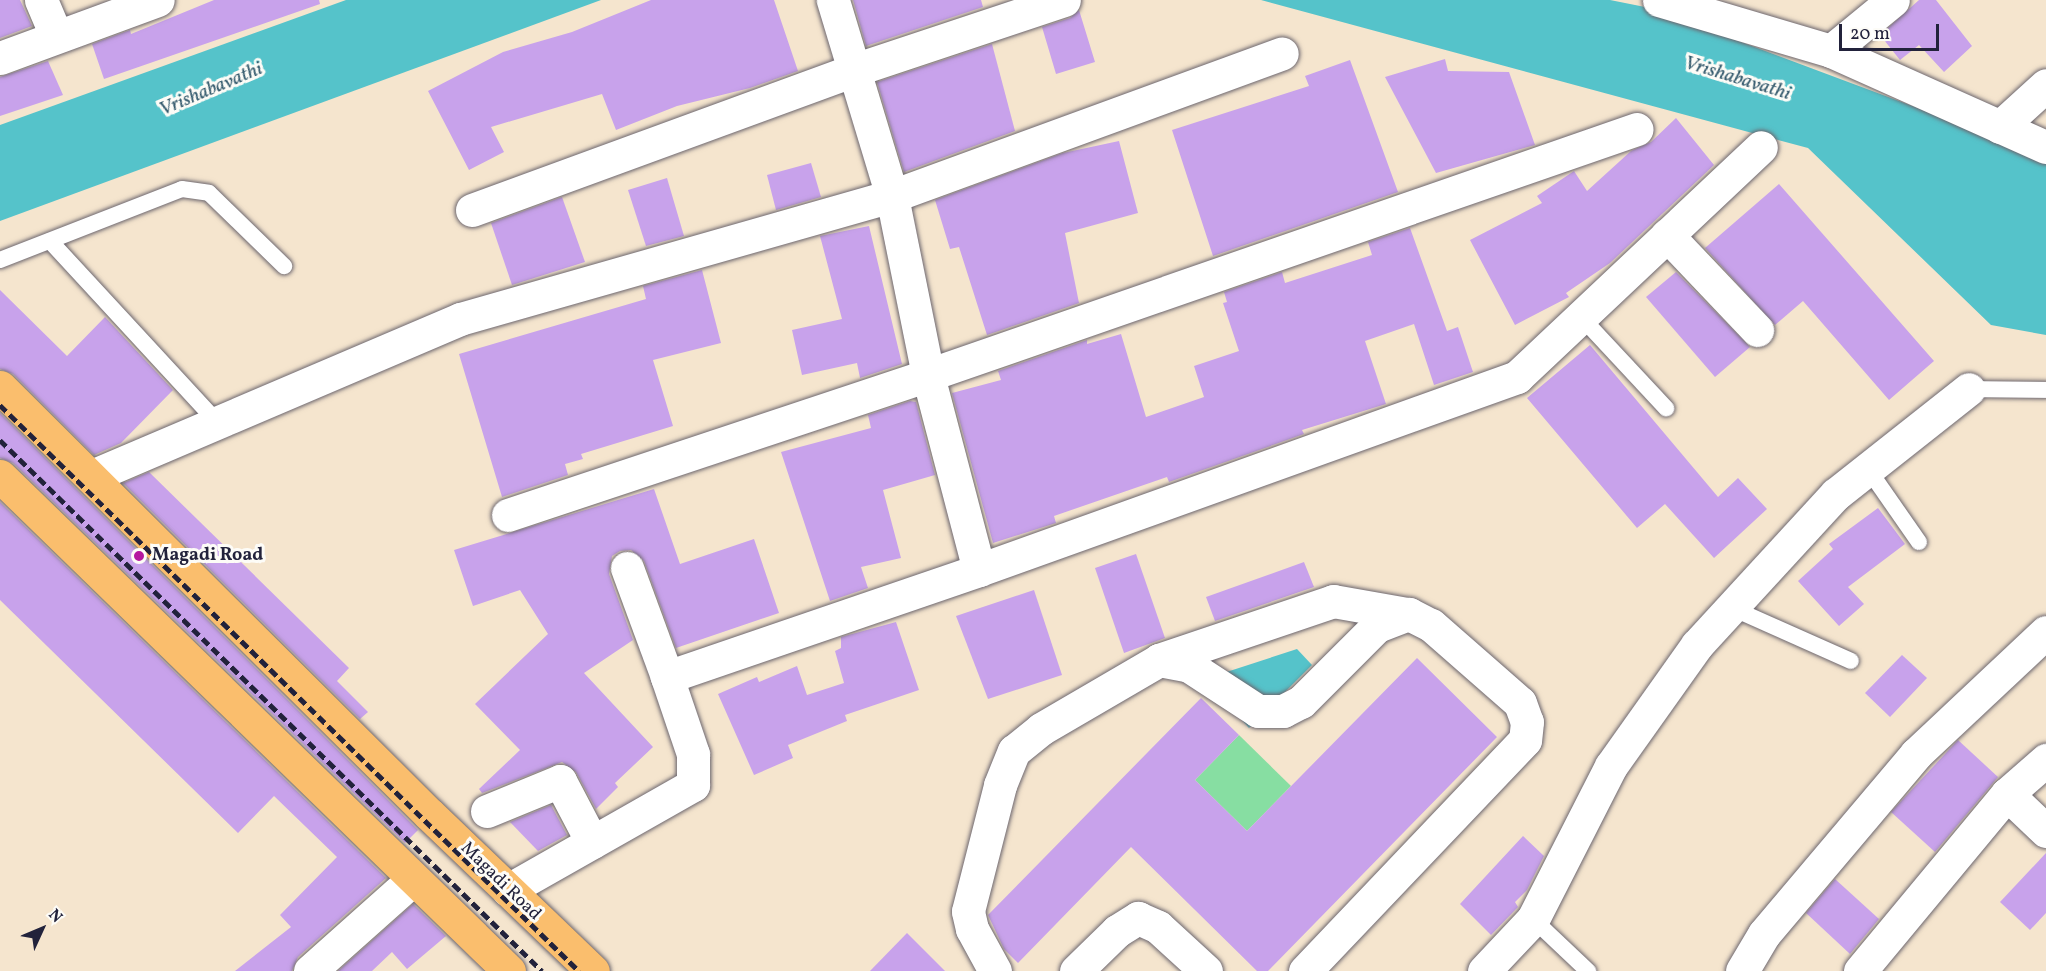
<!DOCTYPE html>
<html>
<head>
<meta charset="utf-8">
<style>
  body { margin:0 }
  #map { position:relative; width:2046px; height:971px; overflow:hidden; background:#f5e5ce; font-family:Vollkorn,serif }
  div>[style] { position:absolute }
  .green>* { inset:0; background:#87dea2 }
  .water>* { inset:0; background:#55c3ca }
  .building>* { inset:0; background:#c8a2eb }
  .roads { filter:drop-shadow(0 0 2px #6c666e) drop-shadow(0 0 2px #6c666e) }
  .service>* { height:16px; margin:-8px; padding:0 8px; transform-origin:8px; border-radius:8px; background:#fff }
  .minor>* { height:33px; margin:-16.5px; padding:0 16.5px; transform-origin:16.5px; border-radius:16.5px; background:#fff }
  .primary>* { height:33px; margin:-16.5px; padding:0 16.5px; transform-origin:16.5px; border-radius:16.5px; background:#fabe6d }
  .rail>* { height:4.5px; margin-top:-2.25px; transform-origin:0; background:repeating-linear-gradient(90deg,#22223b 0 9px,transparent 0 13.5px) }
  .dots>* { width:16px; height:16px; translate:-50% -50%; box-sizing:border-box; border:3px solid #fdfcf7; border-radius:50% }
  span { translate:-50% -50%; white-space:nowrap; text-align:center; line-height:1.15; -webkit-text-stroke:6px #fdfcf7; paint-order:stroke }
  .poi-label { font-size:18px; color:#22223b; font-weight:700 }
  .left { translate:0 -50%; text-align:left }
  .street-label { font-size:18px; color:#22223b }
  .water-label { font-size:20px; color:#345a6d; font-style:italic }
  .north { position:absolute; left:12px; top:899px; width:60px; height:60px; -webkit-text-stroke:4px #fdfcf7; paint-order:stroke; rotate:46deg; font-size:16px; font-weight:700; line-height:24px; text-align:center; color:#22223b }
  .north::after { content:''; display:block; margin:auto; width:21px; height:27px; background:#22223b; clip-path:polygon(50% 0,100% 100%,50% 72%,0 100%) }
  .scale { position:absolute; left:1839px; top:24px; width:100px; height:27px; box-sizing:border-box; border:3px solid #22223b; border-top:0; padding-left:8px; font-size:18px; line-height:21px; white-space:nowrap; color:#22223b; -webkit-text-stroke:4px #fdfcf7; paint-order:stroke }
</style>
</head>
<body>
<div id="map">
  <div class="green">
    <div style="clip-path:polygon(1239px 735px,1291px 786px,1247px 831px,1195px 780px)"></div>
  </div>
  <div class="water">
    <div style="clip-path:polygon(346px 0,601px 0,0 221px,0 125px)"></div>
    <div style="clip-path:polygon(1261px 0,1610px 0,1650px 8px,2046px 156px,2046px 335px,1991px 325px,1808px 148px)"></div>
    <div style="clip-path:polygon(1297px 649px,1312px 665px,1249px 728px,1205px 679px)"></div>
  </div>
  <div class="building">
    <div style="clip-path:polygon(0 0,20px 0,32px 26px,0 38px)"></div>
    <div style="clip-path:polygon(214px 0,319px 0,320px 4px,104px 79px,92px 44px,130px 30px,131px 34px)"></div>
    <div style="clip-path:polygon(651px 0,774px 0,798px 71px,750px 88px,677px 106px,616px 130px,602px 94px,491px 127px,504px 152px,469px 170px,428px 91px,503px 52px,572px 32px)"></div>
    <div style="clip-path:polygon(853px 0,981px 0,983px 7px,866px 46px)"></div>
    <div style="clip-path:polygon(1919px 0,1936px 0,1972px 46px,1944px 72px,1919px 45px,1900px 60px,1880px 35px)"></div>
    <div style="clip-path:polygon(1079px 10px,1095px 62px,1056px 74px,1042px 27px,1070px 18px)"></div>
    <div style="clip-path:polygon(992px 44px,1015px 131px,904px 172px,877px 82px)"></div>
    <div style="clip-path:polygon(1445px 59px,1448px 71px,1509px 72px,1535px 145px,1436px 173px,1385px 77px)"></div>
    <div style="clip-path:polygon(1350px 60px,1398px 192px,1213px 256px,1172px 130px,1309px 86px,1305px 76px)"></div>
    <div style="clip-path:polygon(48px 61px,63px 95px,0 116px,0 77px)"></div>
    <div style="clip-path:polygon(1676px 118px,1714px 165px,1610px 263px,1566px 293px,1569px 297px,1515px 325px,1470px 240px,1542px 203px,1537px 196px,1574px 171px,1587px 191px,1631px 151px,1651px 142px)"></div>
    <div style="clip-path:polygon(1119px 141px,1138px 213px,1065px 233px,1079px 303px,987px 335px,959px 247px,950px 249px,935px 200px,1063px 153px)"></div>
    <div style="clip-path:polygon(811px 163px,821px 197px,776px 210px,767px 175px)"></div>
    <div style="clip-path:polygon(667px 178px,684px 236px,646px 246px,628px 190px)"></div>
    <div style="clip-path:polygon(1779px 184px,1934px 361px,1889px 400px,1803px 301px,1775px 325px,1705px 248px)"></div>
    <div style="clip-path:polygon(562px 197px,585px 262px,512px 285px,491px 223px)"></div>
    <div style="clip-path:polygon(869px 226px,902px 364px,860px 378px,857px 363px,802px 375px,792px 330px,842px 319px,820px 236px)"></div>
    <div style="clip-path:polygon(1410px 228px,1447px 331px,1458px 327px,1473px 372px,1434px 385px,1414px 324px,1365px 341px,1386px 404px,1302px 430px,1304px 434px,1169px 482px,1167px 477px,1054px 516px,1056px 523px,993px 543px,952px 393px,1001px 380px,998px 371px,1087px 340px,1087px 344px,1121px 334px,1146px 417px,1204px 397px,1194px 366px,1239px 351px,1223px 303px,1227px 302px,1224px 292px,1282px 272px,1285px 283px,1372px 255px,1368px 242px)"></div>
    <div style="clip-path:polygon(702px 270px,721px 343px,653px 360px,673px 426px,581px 454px,583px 459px,565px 464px,568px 475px,502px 497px,459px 354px,646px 299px,643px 286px)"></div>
    <div style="clip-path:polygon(1676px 272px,1750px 347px,1715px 377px,1646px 297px)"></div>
    <div style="clip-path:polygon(0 290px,67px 356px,105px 317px,173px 390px,121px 443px,94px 455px,13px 374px,0 369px)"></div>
    <div style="clip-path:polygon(1590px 345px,1718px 497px,1738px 478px,1767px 509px,1714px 558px,1665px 504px,1637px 528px,1527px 398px)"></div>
    <div style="clip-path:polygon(910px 401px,916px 402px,935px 475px,883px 490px,901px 558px,861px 567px,868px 588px,830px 601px,781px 452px,871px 428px,868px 415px)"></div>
    <div style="clip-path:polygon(0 413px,418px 830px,405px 843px,13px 463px,0 458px)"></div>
    <div style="clip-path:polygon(149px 472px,349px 668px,337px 681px,368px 712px,360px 719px,123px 483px)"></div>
    <div style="clip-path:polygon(654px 489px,680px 564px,754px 539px,779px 613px,676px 648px,644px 561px,631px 550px,620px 551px,612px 556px,609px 574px,633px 640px,584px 673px,653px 747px,615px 783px,618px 787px,596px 809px,576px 772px,562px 762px,482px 793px,479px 789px,520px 750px,475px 704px,548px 634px,520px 590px,473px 606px,454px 550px)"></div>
    <div style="clip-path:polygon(0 502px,386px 878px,298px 957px,292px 971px,235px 971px,291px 927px,280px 915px,337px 857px,274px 796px,238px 833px,0 600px)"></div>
    <div style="clip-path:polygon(1878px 508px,1905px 544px,1848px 587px,1864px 604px,1839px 626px,1798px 581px,1833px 549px,1829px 544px)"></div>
    <div style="clip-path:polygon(1136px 554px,1165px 638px,1124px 653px,1095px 568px)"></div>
    <div style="clip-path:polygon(1304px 562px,1314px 587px,1215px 621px,1206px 597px)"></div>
    <div style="clip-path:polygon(1034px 590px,1062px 675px,988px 699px,956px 616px)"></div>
    <div style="clip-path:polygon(896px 622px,919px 690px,845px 715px,847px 721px,788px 745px,793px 758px,754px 775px,718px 694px,757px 677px,759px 682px,797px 666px,807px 695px,844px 683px,835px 651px,841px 648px,841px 637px)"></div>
    <div style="clip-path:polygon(1902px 655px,1927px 678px,1890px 717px,1865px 693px)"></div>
    <div style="clip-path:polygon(1417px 658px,1497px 737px,1268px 971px,1257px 971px,1131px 847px,1018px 963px,1004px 949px,988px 915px,1201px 698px,1239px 735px,1195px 780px,1247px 831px)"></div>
    <div style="clip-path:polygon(1958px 740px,1998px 777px,1935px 852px,1891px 812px)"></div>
    <div style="clip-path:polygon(551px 805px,567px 835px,538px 851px,510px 822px)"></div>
    <div style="clip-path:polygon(1523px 836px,1544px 856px,1527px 890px,1515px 902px,1518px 907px,1491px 935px,1460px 904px)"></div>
    <div style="clip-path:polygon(2046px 853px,2046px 913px,2030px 930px,2000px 902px)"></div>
    <div style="clip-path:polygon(1835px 879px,1879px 919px,1850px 954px,1806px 913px)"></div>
    <div style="clip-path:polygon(413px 904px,446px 936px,407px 969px,392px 952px,372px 971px,338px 971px)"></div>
    <div style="clip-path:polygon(907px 933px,945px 971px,870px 971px)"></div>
  </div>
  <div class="roads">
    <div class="service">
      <div style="left:50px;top:241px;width:248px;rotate:47.3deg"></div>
      <div style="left:0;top:260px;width:195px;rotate:-21.3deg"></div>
      <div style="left:182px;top:189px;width:27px;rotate:8deg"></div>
      <div style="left:209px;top:193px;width:105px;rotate:44.2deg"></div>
      <div style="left:1581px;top:317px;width:125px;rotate:47deg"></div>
      <div style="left:1969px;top:389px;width:77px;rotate:0.7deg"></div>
      <div style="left:1868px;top:469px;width:89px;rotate:55.1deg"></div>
      <div style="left:1732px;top:608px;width:130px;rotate:24deg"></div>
      <div style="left:1533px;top:919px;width:76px;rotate:43.4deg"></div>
    </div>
    <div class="minor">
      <div style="left:41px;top:0;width:38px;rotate:67deg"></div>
      <div style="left:1659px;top:0;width:179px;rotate:16.5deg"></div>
      <div style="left:1831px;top:51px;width:235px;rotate:24.1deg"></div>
      <div style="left:1831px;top:51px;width:80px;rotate:-39.4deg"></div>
      <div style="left:0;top:58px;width:168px;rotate:-20.2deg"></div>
      <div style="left:2000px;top:127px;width:62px;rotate:-42.4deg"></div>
      <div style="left:472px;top:210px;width:410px;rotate:-20.1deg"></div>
      <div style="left:857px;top:69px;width:218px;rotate:-18.4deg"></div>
      <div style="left:1667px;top:235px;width:131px;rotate:46.5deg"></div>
      <div style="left:92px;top:476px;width:400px;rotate:-23.1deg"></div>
      <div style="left:460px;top:319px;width:449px;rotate:-15.9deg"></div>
      <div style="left:892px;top:196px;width:415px;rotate:-20.1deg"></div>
      <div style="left:508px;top:515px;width:443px;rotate:-18.4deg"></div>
      <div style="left:928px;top:375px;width:750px;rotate:-19.14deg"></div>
      <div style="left:627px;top:568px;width:116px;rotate:69.8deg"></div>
      <div style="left:979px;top:570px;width:572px;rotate:-19.73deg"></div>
      <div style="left:1517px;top:377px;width:335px;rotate:-43.3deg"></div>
      <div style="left:1159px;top:660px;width:184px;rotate:-18.7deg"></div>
      <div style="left:1333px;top:601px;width:75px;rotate:10deg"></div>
      <div style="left:2007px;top:794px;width:52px;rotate:-41.1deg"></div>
      <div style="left:487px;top:811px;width:79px;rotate:-22.3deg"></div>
      <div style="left:560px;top:781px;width:69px;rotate:62.3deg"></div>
      <div style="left:508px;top:890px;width:213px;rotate:-29.6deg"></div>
      <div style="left:693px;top:785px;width:31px;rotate:-90deg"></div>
      <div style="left:693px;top:754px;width:81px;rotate:-108.7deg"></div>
      <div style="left:667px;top:677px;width:330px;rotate:-18.9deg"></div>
      <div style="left:979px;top:570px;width:202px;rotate:-104.7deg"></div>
      <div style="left:928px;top:375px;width:183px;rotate:-101.4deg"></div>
      <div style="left:892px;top:196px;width:205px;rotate:-106.8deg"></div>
      <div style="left:310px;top:971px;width:137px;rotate:-41.7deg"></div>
      <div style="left:995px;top:971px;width:48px;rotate:-118.7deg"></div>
      <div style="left:972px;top:929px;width:18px;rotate:-103deg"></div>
      <div style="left:968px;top:911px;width:130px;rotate:-75.7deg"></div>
      <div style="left:1000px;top:785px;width:37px;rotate:-68deg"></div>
      <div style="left:1014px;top:751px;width:35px;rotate:-39deg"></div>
      <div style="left:1041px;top:729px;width:137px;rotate:-30.3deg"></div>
      <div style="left:1159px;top:660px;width:31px;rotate:11deg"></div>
      <div style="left:1189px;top:666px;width:82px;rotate:33.1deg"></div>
      <div style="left:1258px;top:711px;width:25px"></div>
      <div style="left:1283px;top:711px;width:20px;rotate:-27deg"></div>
      <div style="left:1301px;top:702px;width:107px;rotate:-45deg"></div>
      <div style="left:1377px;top:626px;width:34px;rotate:-21deg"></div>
      <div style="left:1409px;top:614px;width:25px;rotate:27deg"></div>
      <div style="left:1431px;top:625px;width:118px;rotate:41.2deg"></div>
      <div style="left:1520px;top:703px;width:20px;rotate:70deg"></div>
      <div style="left:1527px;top:722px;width:18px;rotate:96deg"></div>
      <div style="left:1525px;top:740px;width:319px;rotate:133.6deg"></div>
      <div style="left:1076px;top:971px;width:57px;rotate:-44.3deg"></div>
      <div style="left:1117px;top:931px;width:25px;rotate:-32deg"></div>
      <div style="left:1138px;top:918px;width:22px;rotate:24deg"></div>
      <div style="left:1158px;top:927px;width:65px;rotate:42.5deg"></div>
      <div style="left:1484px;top:971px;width:71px;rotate:-46.7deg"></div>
      <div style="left:1533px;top:919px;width:172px;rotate:-63deg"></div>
      <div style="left:1611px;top:766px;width:148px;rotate:-54.6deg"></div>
      <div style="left:1697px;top:645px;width:205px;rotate:-47.4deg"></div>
      <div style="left:1836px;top:494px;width:169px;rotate:-38.3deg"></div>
      <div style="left:1742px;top:971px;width:43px;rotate:-59.3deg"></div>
      <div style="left:1764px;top:934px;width:236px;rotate:-49.8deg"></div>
      <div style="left:1916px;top:754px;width:178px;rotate:-43.2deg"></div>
      <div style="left:1860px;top:971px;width:230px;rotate:-50.3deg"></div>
      <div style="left:2007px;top:794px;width:54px;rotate:43.5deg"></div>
    </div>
    <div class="primary">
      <div style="left:0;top:387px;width:605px;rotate:44.87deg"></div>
      <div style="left:429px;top:814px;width:227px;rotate:43.8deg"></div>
      <div style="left:0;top:476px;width:710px;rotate:44.2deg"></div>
    </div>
  </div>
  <div class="rail">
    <div style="left:0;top:405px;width:810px;rotate:44.35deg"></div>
    <div style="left:0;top:440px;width:759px;rotate:44.41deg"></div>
  </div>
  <div class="dots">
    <div style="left:139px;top:556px;background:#b5179e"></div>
  </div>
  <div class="poi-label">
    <span class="left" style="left:152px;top:556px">Magadi Road</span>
  </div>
  <div class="street-label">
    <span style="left:500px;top:882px;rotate:44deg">Magadi Road</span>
  </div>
  <div class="water-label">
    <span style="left:1737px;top:79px;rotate:17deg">Vrishabavathi</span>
    <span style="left:211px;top:90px;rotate:-23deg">Vrishabavathi</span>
  </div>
  <div class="north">N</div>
  <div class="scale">20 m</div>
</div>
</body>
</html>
